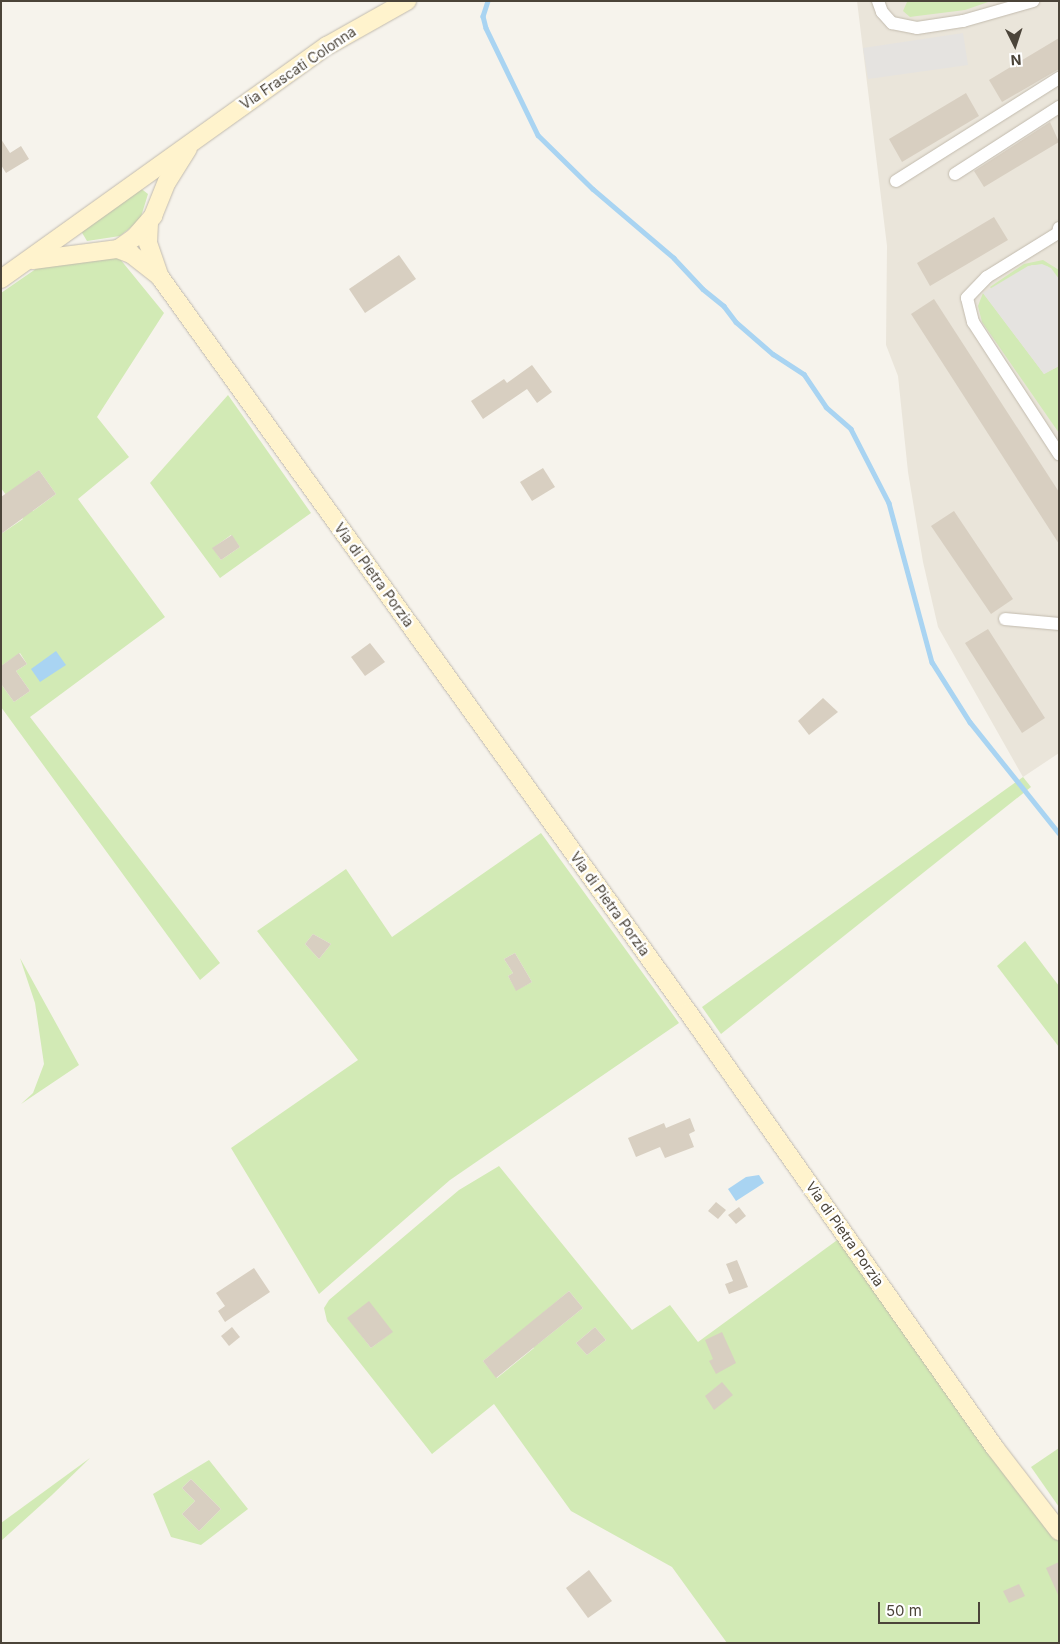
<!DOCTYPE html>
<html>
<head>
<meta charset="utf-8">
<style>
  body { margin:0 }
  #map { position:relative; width:1060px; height:1644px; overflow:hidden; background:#f6f3ec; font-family:Inter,sans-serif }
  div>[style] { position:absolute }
  .residential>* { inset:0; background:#eae5da }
  .green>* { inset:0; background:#d2eab5 }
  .parking>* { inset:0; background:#e5e3e0 }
  .water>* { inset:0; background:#a9d4f2 }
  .stream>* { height:4.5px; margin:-2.25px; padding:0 2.25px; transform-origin:2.25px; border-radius:2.25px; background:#a9d4f2 }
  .building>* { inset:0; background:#d8cfc1 }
  .roads { filter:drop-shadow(0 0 1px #c2bbae) drop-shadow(0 0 1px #c2bbae) }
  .street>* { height:12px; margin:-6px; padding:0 6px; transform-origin:6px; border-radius:6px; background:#fff }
  .secondary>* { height:18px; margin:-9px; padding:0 9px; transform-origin:9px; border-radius:9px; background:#fff3cd }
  span { translate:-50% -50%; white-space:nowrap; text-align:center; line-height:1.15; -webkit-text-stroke:4.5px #fff; paint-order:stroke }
  .street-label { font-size:14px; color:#4b4439 }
  .frame { position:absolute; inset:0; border:2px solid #4b4439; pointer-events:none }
  .north { position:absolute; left:990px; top:20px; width:50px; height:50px; -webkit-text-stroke:4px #fff; paint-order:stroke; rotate:176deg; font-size:14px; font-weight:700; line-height:20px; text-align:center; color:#4b4439 }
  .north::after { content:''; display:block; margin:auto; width:18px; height:22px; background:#4b4439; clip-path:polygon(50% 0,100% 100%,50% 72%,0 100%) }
  .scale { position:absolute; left:878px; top:1602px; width:102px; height:22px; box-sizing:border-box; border:2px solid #4b4439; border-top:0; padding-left:6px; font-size:15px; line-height:18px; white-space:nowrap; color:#4b4439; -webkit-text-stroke:4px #fff; paint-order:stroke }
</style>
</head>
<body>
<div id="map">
  <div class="residential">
    <div style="clip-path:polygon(857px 1px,1059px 1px,1059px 753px,1023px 777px,938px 627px,923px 562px,908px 472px,898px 376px,886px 345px,887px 246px)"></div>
  </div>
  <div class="green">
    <div style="clip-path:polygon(991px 1px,965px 10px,917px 16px,910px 17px,903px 11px,907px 2px)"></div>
    <div style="clip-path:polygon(139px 187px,148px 194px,140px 220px,120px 236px,87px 241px,81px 231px)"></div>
    <div style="clip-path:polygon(101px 251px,120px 259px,164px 313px,97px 417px,129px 457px,78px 499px,165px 617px,30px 717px,220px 963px,200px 980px,1px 707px,1px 684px,14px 702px,30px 691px,16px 671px,27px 664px,20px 653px,1px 666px,1px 534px,23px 519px,17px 510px,33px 511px,56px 494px,39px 470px,16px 487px,9px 499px,1px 488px,1px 293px,43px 264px)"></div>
    <div style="clip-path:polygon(1043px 260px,1059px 270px,1059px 279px,1047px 266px,1032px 265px,992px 290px,990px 287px,1024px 264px)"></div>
    <div style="clip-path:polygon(983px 293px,1044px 374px,1059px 366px,1059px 433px,982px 322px,978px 306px)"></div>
    <div style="clip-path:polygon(evenodd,228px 395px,311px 513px,220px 578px,150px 483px,228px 395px,231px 535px,240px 547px,221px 560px,213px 548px,231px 535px)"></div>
    <div style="clip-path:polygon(1023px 777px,1031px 787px,721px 1034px,702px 1007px)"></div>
    <div style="clip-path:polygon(evenodd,541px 833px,679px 1023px,450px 1180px,319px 1294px,231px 1148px,358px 1060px,257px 931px,346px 869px,392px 937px,541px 833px,313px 934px,331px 944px,319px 959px,305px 944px,313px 934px,541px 833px,515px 953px,532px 982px,516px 990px,508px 976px,513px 973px,504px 959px,515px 953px)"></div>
    <div style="clip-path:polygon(1025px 941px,1059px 986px,1059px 1047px,997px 966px)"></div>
    <div style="clip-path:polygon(20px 958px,79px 1065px,21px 1104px,33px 1093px,44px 1064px,35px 1003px)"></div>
    <div style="clip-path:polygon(evenodd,499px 1166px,632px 1330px,670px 1305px,698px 1342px,840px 1238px,1059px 1541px,1059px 1643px,727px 1643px,672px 1567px,571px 1511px,494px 1404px,432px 1454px,327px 1321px,324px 1308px,329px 1300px,459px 1190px,499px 1166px,569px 1291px,583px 1308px,538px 1344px,525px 1328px,569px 1291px,499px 1166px,348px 1318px,392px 1332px,371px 1348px,348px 1318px,499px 1166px,595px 1327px,606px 1340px,587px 1355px,576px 1343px,595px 1327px,499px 1166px,520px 1332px,534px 1348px,497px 1378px,483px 1361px,520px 1332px)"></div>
    <div style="clip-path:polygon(1059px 1448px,1059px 1507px,1031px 1467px)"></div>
    <div style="clip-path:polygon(90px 1458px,52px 1495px,1px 1541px,1px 1523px)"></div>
    <div style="clip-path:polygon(evenodd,209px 1460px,248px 1509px,201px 1545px,171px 1537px,153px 1494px,209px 1460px,191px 1479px,221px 1509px,199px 1531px,182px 1514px,195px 1501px,182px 1488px,191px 1479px)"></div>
  </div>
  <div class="parking">
    <div style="clip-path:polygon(963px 33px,968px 65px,868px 79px,863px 48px)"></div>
    <div style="clip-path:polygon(1042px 264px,1051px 268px,1059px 279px,1059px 366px,1044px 374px,983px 293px,1028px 266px)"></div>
  </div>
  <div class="water">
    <div style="clip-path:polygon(56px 651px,66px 665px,40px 682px,31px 669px)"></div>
    <div style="clip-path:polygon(759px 1175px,764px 1183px,736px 1201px,728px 1189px,746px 1177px)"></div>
  </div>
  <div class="stream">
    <div style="left:488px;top:1px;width:16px;rotate:108deg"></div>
    <div style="left:483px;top:16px;width:12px;rotate:76deg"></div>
    <div style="left:486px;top:28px;width:119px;rotate:64.1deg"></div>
    <div style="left:538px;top:135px;width:77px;rotate:44.5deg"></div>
    <div style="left:593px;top:189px;width:106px;rotate:40.4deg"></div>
    <div style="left:674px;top:258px;width:42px;rotate:46.9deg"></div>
    <div style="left:703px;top:289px;width:27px;rotate:39deg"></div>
    <div style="left:724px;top:306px;width:20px;rotate:53deg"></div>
    <div style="left:736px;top:322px;width:49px;rotate:40.9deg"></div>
    <div style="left:773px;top:354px;width:37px;rotate:33deg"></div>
    <div style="left:804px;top:374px;width:40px;rotate:56deg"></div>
    <div style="left:826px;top:407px;width:33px;rotate:41deg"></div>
    <div style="left:851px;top:429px;width:83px;rotate:62.8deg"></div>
    <div style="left:889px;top:503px;width:165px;rotate:74.9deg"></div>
    <div style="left:932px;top:662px;width:71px;rotate:57.7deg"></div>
    <div style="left:970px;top:722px;width:142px;rotate:51.3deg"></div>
  </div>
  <div class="building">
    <div style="clip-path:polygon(1059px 38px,1059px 69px,1002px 102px,989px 80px)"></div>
    <div style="clip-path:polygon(966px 93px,979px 116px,902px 162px,889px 139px)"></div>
    <div style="clip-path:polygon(1050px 122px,1059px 142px,984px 187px,974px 171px)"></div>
    <div style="clip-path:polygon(1px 139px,10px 153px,21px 146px,29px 159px,6px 173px,1px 165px)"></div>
    <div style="clip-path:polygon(994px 217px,1008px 240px,930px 286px,917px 263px)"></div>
    <div style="clip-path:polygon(399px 255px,416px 279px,365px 313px,349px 289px)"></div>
    <div style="clip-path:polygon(934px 299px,1059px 492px,1059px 544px,911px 314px)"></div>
    <div style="clip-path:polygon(532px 365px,552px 392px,537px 403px,527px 389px,483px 419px,471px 401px,504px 379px,507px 383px)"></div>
    <div style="clip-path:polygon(543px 468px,555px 487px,532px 501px,520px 482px)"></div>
    <div style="clip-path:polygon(39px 470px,56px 494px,1px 534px,1px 497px)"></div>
    <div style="clip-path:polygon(954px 511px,1013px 599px,991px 614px,931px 526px)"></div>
    <div style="clip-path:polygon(232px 535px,240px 547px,221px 560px,212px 548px)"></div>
    <div style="clip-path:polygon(988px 629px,1045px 718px,1022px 733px,965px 643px)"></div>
    <div style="clip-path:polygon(370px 643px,385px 662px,365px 676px,351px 657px)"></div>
    <div style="clip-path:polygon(19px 653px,27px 664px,16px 671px,30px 691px,14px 702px,1px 684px,1px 666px)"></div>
    <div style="clip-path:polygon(823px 698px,838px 712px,809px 735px,798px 721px)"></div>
    <div style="clip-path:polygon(313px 934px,331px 944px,319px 959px,305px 944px)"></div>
    <div style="clip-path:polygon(515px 953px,532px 982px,516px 991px,508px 976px,513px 973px,504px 959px)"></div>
    <div style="clip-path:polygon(690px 1118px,695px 1131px,689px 1134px,694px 1147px,665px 1158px,660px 1147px,636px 1157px,628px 1138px,664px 1123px,666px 1128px)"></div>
    <div style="clip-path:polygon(716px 1202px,726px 1210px,718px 1219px,708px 1211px)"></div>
    <div style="clip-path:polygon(739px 1207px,746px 1216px,736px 1224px,728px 1215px)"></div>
    <div style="clip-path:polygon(737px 1260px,748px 1287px,729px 1294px,725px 1284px,733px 1281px,726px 1264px)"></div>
    <div style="clip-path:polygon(254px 1268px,270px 1292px,225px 1322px,218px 1311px,225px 1306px,216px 1293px)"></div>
    <div style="clip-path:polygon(569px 1291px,583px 1308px,496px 1378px,483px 1361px)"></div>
    <div style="clip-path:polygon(369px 1301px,393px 1332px,371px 1348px,347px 1318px)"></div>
    <div style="clip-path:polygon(232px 1327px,240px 1337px,229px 1346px,221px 1336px)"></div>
    <div style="clip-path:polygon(595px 1327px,606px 1340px,587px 1355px,576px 1343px)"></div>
    <div style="clip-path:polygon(722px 1332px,736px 1363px,716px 1374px,709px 1361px,713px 1359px,705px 1340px)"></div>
    <div style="clip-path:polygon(722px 1382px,733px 1395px,714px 1410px,705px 1396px)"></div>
    <div style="clip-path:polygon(191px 1479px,221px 1509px,199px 1531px,182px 1514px,195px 1501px,182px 1488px)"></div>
    <div style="clip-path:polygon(1059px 1562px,1059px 1597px,1046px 1568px)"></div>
    <div style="clip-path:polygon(589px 1570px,612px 1601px,588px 1618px,566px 1588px)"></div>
    <div style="clip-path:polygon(1019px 1584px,1025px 1596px,1009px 1603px,1003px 1591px)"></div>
  </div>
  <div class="roads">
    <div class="street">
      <div style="left:878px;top:1px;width:12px;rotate:70deg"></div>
      <div style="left:882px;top:12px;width:15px;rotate:48deg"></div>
      <div style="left:892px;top:23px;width:25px;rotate:11deg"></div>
      <div style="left:917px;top:28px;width:47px;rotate:-8.7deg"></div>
      <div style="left:963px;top:21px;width:73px;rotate:-15.9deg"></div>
      <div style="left:955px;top:174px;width:124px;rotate:-32.8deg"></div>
      <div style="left:896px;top:181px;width:193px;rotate:-32.3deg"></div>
      <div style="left:1059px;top:228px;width:5px;rotate:101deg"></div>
      <div style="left:1058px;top:233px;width:84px;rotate:148.2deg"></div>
      <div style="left:987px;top:277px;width:29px;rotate:134deg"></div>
      <div style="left:967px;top:298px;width:25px;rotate:76deg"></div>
      <div style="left:973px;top:322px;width:158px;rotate:56.9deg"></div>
      <div style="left:1005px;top:619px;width:54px;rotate:5.3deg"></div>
    </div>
    <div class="secondary">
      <div style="left:149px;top:223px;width:20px;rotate:93deg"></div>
      <div style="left:148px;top:243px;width:36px;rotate:71deg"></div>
      <div style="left:160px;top:277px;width:905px;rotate:54.31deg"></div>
      <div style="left:688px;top:1012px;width:533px;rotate:54.85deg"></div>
      <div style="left:995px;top:1448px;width:105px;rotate:52.4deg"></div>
      <div style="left:118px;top:249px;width:14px;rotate:21deg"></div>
      <div style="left:131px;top:254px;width:34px;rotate:38deg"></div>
      <div style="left:33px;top:260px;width:86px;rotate:-7.4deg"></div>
      <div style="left:118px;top:249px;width:21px;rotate:-35deg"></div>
      <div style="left:135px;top:237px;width:28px;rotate:-49deg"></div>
      <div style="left:153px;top:216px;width:37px;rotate:-68deg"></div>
      <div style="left:167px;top:182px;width:39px;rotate:-58deg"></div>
      <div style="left:1px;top:279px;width:401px;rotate:-35.6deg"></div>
      <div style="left:327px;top:46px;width:92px;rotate:-29.4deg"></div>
    </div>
  </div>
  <div class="street-label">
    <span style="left:298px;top:68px;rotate:-34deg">Via Frascati Colonna</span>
    <span style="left:374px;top:575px;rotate:54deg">Via di Pietra Porzia</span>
    <span style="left:610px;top:904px;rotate:54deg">Via di Pietra Porzia</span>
    <span style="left:845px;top:1234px;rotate:55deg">Via di Pietra Porzia</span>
  </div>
  <div class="frame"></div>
  <div class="north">N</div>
  <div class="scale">50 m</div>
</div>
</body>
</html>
